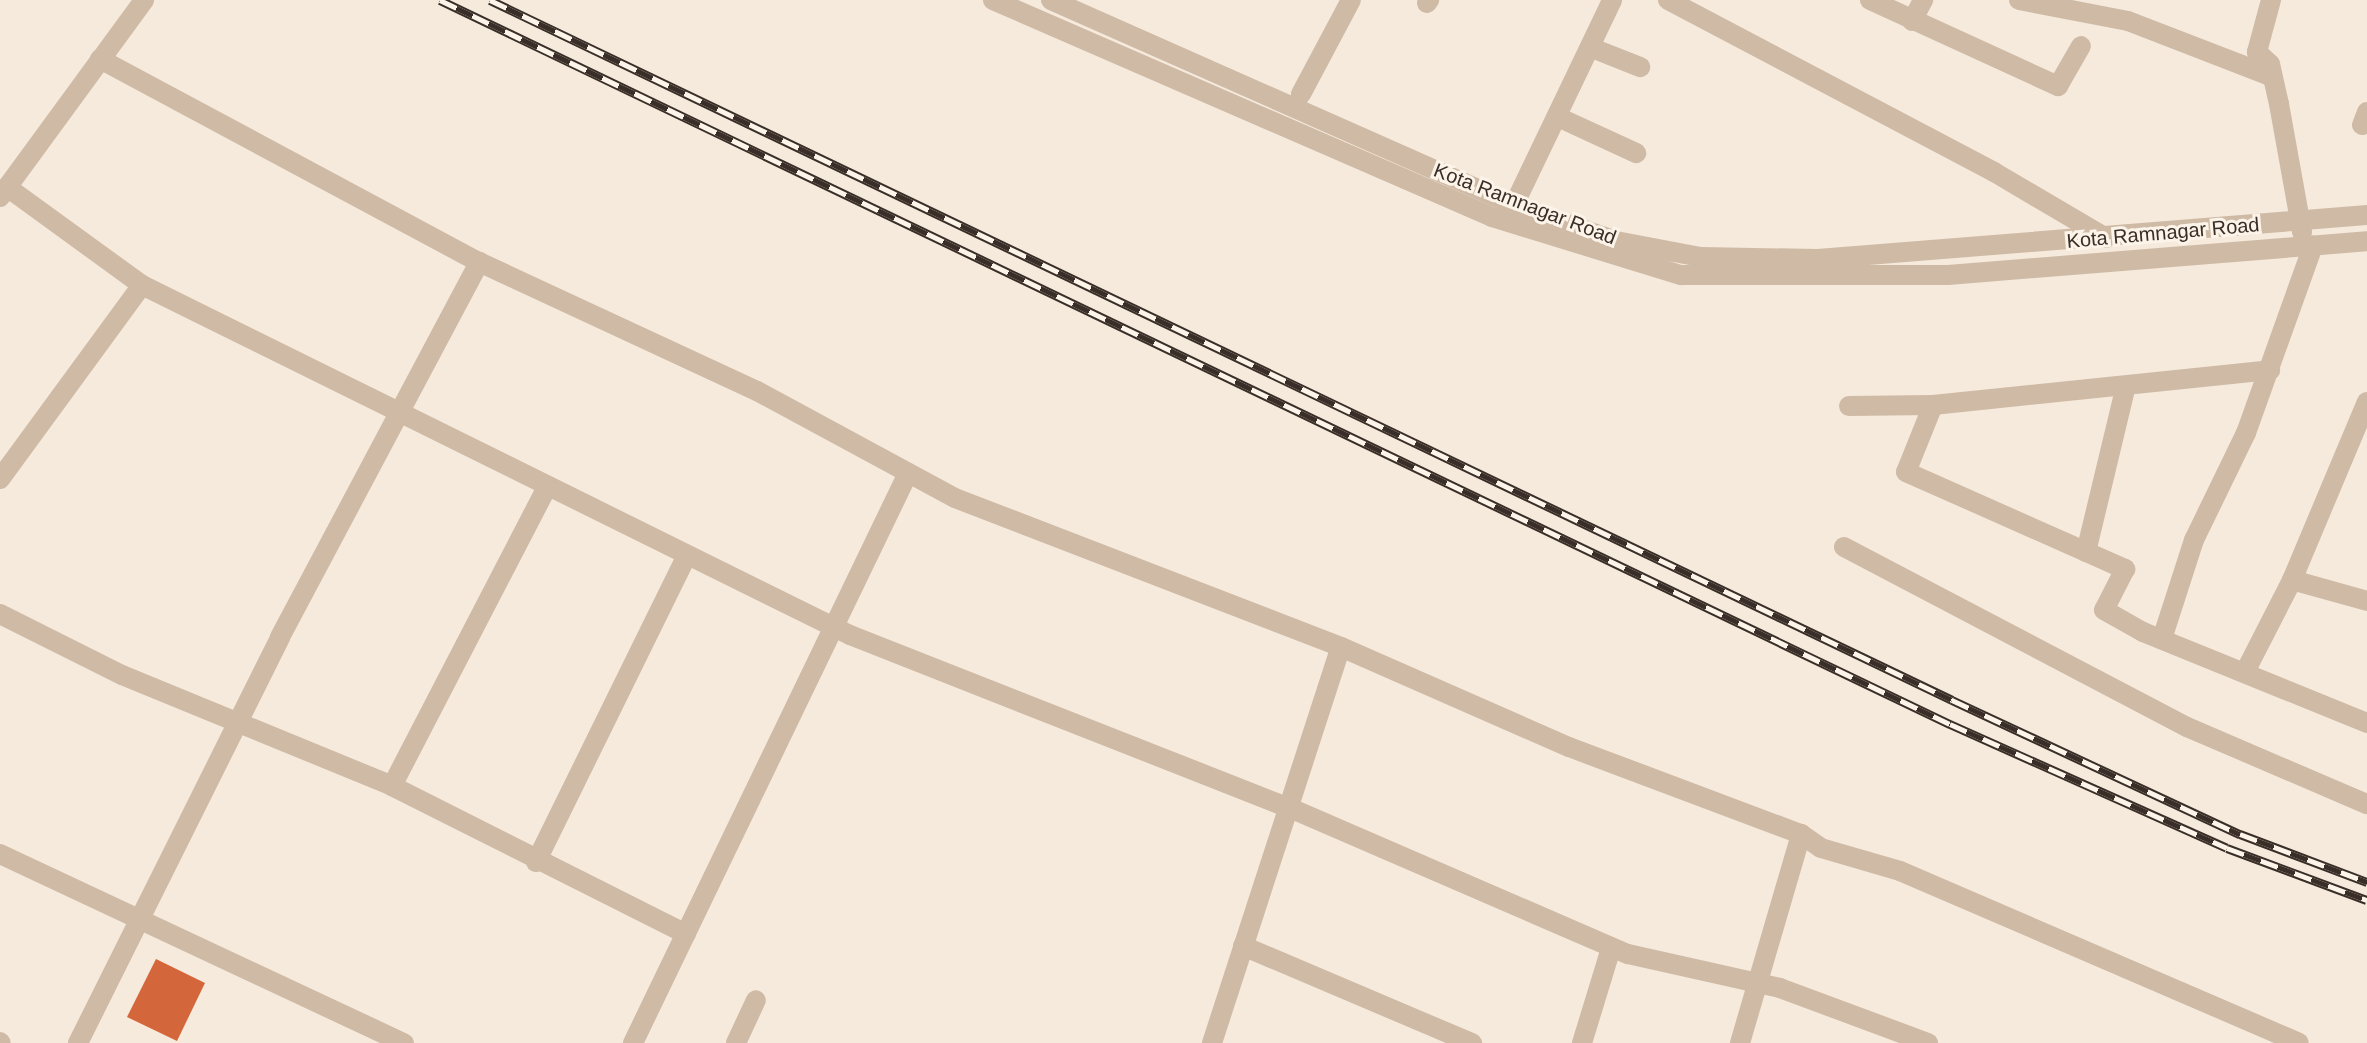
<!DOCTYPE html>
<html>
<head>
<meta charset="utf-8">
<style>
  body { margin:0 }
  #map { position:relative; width:2367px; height:1043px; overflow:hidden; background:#f5eadc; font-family:Helvetica,sans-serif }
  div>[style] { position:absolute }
  .building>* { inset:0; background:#d4663b }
  .minor>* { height:20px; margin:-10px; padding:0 10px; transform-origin:10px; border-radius:10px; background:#cfbaa6 }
  .rail>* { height:9px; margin-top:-4.5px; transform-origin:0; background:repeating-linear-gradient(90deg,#fcf4e9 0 18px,#3a2e28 0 36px); box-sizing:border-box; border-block:2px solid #3a2e28 }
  span { translate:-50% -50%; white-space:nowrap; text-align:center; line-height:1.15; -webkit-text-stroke:6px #fcf4e9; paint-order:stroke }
  .street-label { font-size:20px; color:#3a2e28 }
</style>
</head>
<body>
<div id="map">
  <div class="building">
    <div style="clip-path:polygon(156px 959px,205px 983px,177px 1041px,127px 1017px)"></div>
  </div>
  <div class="minor">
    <div style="left:993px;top:0;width:544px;rotate:23.5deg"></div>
    <div style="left:1492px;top:217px;width:198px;rotate:17.1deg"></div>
    <div style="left:1681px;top:275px;width:267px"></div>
    <div style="left:1948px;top:275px;width:420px;rotate:-4.6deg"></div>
    <div style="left:1051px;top:0;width:506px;rotate:23.88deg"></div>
    <div style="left:1514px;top:205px;width:108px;rotate:19.4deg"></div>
    <div style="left:1616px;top:241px;width:86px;rotate:10.7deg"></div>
    <div style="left:1701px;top:257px;width:117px;rotate:1deg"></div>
    <div style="left:1818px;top:259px;width:551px;rotate:-4.58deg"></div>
    <div style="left:1668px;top:0;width:369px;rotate:27.8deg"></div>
    <div style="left:1994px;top:172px;width:130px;rotate:30.5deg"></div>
    <div style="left:1870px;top:0;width:207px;rotate:24.6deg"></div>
    <div style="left:2058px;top:86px;width:46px;rotate:-60.1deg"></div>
    <div style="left:2019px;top:0;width:111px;rotate:10.9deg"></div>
    <div style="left:2128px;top:21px;width:155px;rotate:21.1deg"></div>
    <div style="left:2271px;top:0;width:54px;rotate:105.1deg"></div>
    <div style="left:2257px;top:52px;width:18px;rotate:43deg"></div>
    <div style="left:2270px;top:64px;width:41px;rotate:77.3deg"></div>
    <div style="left:2279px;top:104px;width:130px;rotate:79.8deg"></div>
    <div style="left:1427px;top:3px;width:4px;rotate:-56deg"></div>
    <div style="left:1912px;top:21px;width:24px;rotate:-62deg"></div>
    <div style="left:1592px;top:48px;width:52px;rotate:21.6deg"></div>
    <div style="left:100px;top:59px;width:430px;rotate:28.2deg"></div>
    <div style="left:479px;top:262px;width:306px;rotate:24.9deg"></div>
    <div style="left:757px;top:391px;width:225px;rotate:28.4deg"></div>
    <div style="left:955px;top:498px;width:414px;rotate:21.1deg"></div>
    <div style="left:1341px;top:647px;width:249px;rotate:23.7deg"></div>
    <div style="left:1569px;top:747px;width:248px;rotate:20.6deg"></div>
    <div style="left:1301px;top:94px;width:106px;rotate:-62deg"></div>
    <div style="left:1560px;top:118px;width:84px;rotate:24.7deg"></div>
    <div style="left:2362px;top:125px;width:14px;rotate:-69deg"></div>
    <div style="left:7px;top:187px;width:167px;rotate:36deg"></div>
    <div style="left:142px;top:285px;width:790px;rotate:26.31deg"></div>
    <div style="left:850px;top:635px;width:473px;rotate:21.5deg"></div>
    <div style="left:1290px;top:808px;width:368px;rotate:23.4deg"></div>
    <div style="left:1628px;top:954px;width:156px;rotate:12.6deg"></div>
    <div style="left:1780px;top:988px;width:158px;rotate:20.4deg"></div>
    <div style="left:0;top:197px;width:244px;rotate:-53.8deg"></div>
    <div style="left:1514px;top:205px;width:227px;rotate:-64.4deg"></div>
    <div style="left:1933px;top:405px;width:72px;rotate:111.9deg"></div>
    <div style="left:1906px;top:472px;width:240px;rotate:23.9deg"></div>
    <div style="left:2125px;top:569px;width:46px;rotate:117.1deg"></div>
    <div style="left:2104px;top:610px;width:45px;rotate:29.4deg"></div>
    <div style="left:2143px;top:632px;width:242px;rotate:22.1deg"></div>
    <div style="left:1849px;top:406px;width:84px;rotate:-0.7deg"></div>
    <div style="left:1933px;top:405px;width:339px;rotate:-5.9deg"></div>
    <div style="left:0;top:479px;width:240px;rotate:-53.8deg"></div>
    <div style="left:1844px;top:547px;width:387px;rotate:27.7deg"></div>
    <div style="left:2187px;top:727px;width:196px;rotate:23.2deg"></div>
    <div style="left:2086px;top:552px;width:171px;rotate:-76.5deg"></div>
    <div style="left:2292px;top:580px;width:78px;rotate:15.6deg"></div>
    <div style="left:0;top:614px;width:136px;rotate:26.6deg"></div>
    <div style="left:122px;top:675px;width:292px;rotate:22.3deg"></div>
    <div style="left:392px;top:786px;width:329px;rotate:26.7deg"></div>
    <div style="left:2162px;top:639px;width:104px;rotate:-72.1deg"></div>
    <div style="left:2194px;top:540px;width:119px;rotate:-64.1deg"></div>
    <div style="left:2246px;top:433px;width:199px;rotate:-70.3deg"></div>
    <div style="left:2246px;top:670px;width:101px;rotate:-62.9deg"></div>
    <div style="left:2292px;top:580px;width:193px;rotate:-67.2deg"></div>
    <div style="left:392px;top:786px;width:337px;rotate:-62.6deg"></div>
    <div style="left:0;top:854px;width:446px;rotate:25.1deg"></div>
    <div style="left:536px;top:862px;width:340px;rotate:-63.8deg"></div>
    <div style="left:1243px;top:946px;width:249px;rotate:23deg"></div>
    <div style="left:0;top:1042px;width:1px;rotate:45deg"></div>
    <div style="left:78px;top:1043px;width:453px;rotate:-63.5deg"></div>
    <div style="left:280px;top:637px;width:425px;rotate:-62deg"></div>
    <div style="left:633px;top:1043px;width:633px;rotate:-64.24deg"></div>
    <div style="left:736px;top:1043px;width:47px;rotate:-65.1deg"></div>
    <div style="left:1212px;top:1043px;width:416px;rotate:-72deg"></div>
    <div style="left:1582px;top:1043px;width:99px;rotate:-73deg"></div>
    <div style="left:1740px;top:1043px;width:218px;rotate:-73.7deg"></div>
    <div style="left:1801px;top:834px;width:24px;rotate:35deg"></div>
    <div style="left:1821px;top:848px;width:82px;rotate:16.2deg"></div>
    <div style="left:1900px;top:871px;width:434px;rotate:23.3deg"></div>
  </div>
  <div class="rail">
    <div style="left:440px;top:0;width:1675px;rotate:25.62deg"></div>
    <div style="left:1950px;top:724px;width:303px;rotate:24.1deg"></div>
    <div style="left:2227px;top:848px;width:149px;rotate:20.4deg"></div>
    <div style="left:490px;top:0;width:1621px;rotate:25.58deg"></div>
    <div style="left:1952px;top:700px;width:318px;rotate:25deg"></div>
    <div style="left:2240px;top:834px;width:136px;rotate:20.7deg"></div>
  </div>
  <div class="street-label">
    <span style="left:1525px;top:204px;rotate:21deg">Kota Ramnagar Road</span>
    <span style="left:2163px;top:233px;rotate:-5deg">Kota Ramnagar Road</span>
  </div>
</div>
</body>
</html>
